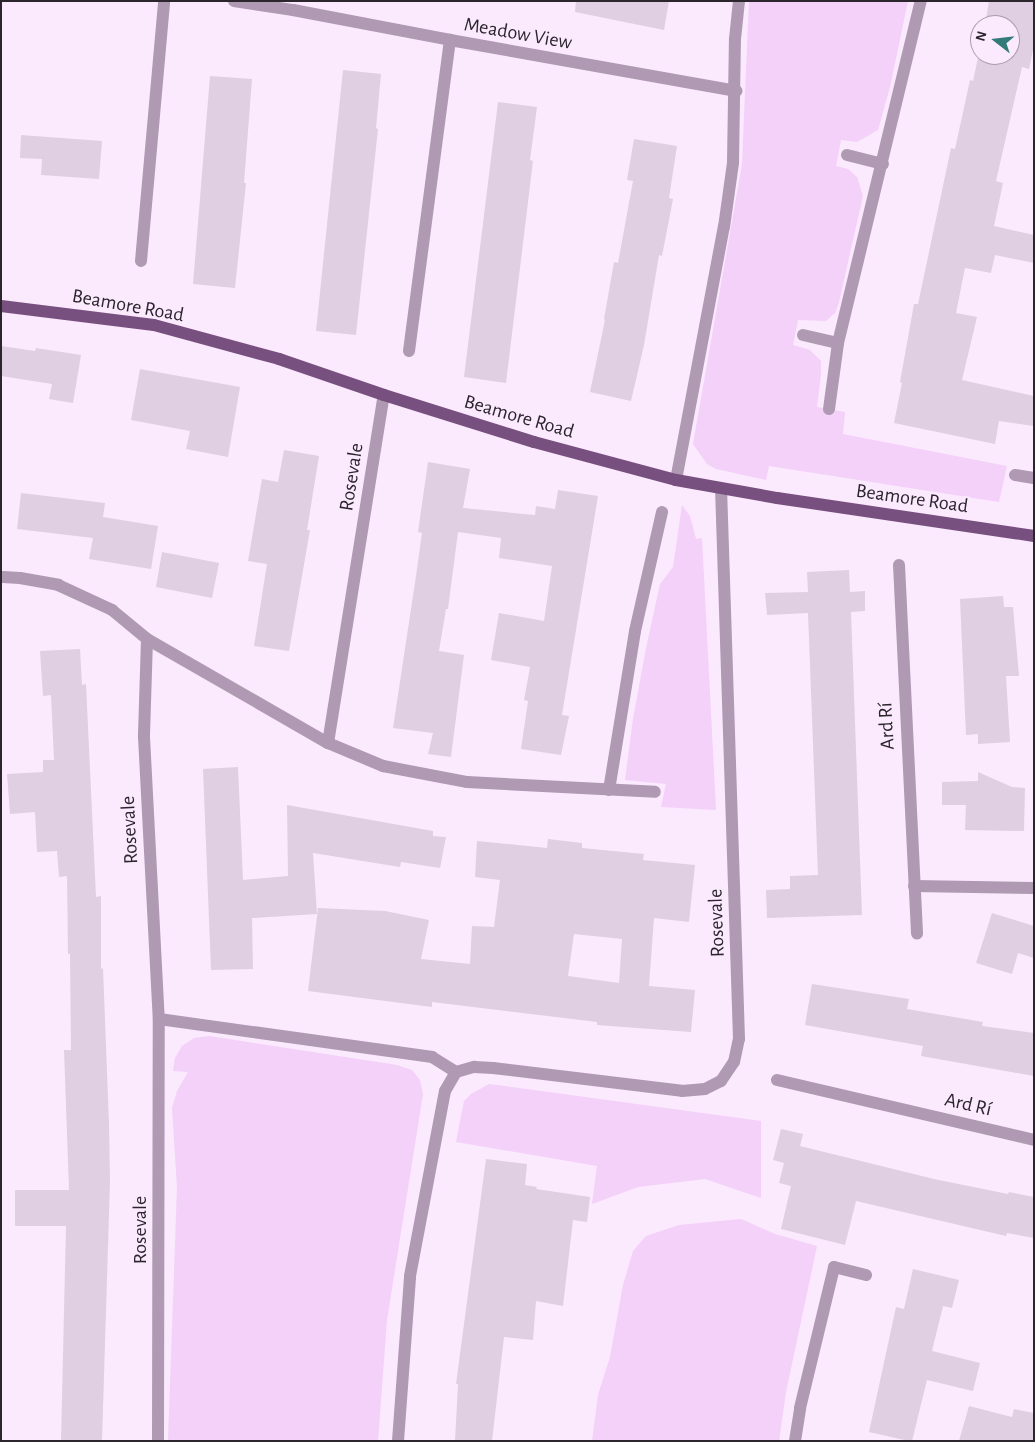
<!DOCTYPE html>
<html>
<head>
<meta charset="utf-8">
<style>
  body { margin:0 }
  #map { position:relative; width:1035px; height:1442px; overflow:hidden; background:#fbe9fe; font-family:"Alegreya Sans",sans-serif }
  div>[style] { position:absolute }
  .green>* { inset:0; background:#f3d1f9 }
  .building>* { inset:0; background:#e0cee3 }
  .minor>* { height:12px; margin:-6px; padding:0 6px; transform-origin:6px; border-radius:6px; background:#af99b3 }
  .major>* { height:12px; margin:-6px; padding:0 6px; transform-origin:6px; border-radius:6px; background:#78507f }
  span { translate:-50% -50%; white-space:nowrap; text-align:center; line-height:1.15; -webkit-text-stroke:4px #fbe9fe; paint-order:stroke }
  .street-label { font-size:20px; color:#2c252d }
  .frame { position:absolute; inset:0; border:2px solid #2c252d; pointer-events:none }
  .north { position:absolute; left:970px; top:15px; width:50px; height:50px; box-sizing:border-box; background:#fbe9fe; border:1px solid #a89baa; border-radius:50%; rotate:286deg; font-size:14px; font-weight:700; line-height:20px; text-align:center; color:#2c252d }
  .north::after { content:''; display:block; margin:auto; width:18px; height:22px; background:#337b78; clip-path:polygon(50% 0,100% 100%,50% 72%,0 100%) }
</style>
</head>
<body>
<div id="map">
  <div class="green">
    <div style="clip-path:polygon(749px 1px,908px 1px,890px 87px,878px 130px,857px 142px,841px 140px,836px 166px,848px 169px,857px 177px,863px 196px,839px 302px,835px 313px,826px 321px,798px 320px,793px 345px,810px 350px,821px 361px,821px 374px,817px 407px,845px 412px,843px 434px,1007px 466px,999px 502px,769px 466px,766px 480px,716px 469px,707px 464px,693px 444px,742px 164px)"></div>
    <div style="clip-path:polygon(682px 505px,690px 516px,696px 539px,702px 538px,716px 810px,661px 807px,666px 784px,625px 780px,633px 719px,646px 648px,660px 584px,673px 567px)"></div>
    <div style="clip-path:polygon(209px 1036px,397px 1065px,412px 1070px,420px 1080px,423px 1094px,387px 1320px,378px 1441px,168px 1441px,177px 1188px,172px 1108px,177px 1091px,188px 1072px,173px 1071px,175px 1058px,182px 1046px,194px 1038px)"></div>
    <div style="clip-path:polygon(489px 1084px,761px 1121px,761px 1198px,705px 1179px,638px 1187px,592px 1204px,597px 1166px,456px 1142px,464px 1101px,471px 1094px)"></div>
    <div style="clip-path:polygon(741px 1219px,775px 1234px,817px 1246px,786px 1392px,779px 1441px,592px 1441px,598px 1395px,610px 1357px,623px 1285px,633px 1251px,646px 1236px,679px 1225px)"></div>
  </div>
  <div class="building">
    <div style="clip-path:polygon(576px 1px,669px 1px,664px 30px,575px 12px)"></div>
    <div style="clip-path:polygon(989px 1px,1034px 1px,1034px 45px,1029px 69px,1022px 67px,996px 181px,1003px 183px,994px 226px,1034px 235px,1034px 263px,995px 255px,991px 273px,965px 268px,956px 313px,977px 317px,962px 380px,1034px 396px,1034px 426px,999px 421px,995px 444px,894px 423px,902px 383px,900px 382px,914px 304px,918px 304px,951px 148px,955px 149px,970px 80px,973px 81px,980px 48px,980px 55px,1010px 55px,1010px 25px,985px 25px)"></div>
    <div style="clip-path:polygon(343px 70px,381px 74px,376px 128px,378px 129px,356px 335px,316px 331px)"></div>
    <div style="clip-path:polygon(210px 76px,252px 79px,244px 183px,246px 183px,235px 288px,193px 284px)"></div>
    <div style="clip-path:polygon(498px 102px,537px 107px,530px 160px,533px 161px,506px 383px,464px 377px)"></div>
    <div style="clip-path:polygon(21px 135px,102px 141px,99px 179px,41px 175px,42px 159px,20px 158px)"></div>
    <div style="clip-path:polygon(634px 139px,677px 146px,669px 198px,673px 199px,662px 256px,659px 255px,644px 345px,631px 401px,590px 392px,605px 320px,604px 319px,614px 262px,618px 263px,633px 181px,627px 180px)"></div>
    <div style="clip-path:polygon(1px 346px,35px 351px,36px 348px,81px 355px,73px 403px,49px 399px,52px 384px,1px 376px)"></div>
    <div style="clip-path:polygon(140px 369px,240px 387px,228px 457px,186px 449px,190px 431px,131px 420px)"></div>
    <div style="clip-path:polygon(284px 450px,319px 456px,307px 530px,310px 530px,289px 651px,254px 646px,267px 564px,248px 561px,262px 479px,278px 482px)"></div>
    <div style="clip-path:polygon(428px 462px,470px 469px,463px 508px,535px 515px,536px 506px,555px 509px,558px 490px,598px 496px,562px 715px,569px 716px,561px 755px,521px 749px,528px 701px,524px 700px,530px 667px,491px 660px,499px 613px,544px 621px,552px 566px,499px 558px,501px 538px,458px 532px,448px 609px,446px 609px,439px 651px,464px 655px,451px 757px,428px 754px,433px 733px,393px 728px,416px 576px,422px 533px,418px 532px)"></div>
    <div style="clip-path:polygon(21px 493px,105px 503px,103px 517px,158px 526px,151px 569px,89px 559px,93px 538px,17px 529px)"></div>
    <div style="clip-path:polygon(162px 552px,219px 563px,212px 598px,156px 587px)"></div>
    <div style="clip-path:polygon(849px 570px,850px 592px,865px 591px,865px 611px,851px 612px,862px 915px,767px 918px,766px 890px,790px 889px,790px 876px,818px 875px,808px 613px,767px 615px,765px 593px,808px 592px,807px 572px)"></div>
    <div style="clip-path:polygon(1003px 596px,1004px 607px,1013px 607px,1019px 676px,1006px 676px,1010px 742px,978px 744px,978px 734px,966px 735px,960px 599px)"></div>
    <div style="clip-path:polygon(80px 649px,82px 685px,86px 684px,96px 897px,101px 896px,101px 969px,103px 968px,109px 1124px,110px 1181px,102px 1441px,61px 1441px,66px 1226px,15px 1226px,15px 1190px,69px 1190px,64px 1050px,71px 1050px,70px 954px,68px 954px,67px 876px,59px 877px,57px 851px,37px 852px,35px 812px,10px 814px,7px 774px,43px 772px,43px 760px,54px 760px,51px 695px,43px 696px,40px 651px)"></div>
    <div style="clip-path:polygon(238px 767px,243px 880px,288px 876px,287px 805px,433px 831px,433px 836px,446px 837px,440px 868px,401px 862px,400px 867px,313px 853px,317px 914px,252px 918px,253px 969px,211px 970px,203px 769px)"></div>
    <div style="clip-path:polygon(978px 772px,1012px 787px,1025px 788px,1024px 831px,965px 830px,966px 805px,942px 805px,942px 782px,978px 781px)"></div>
    <div style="clip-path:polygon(evenodd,548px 839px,582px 843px,582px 848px,644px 854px,643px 860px,695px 865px,689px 922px,654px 918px,649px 986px,695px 990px,691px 1032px,597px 1025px,597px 1022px,432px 1002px,432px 1007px,308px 991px,318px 908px,385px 911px,429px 920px,421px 959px,470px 964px,472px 926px,494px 927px,500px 880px,475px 877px,477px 841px,547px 848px,548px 839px,574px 934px,622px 939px,619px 983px,568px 976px,574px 934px)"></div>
    <div style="clip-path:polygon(992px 913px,1034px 926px,1034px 958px,1018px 953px,1012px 974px,976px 963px)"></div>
    <div style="clip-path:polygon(812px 984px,909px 999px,907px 1009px,983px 1022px,982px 1026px,1034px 1033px,1034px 1076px,921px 1056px,923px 1046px,805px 1025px)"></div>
    <div style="clip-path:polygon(781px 1129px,803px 1134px,800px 1146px,934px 1179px,1008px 1194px,1009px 1192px,1034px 1197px,1034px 1238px,1007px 1233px,1006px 1236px,856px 1201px,845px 1245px,781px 1229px,791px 1186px,779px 1183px,784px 1163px,773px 1160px)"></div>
    <div style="clip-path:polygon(486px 1159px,527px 1164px,525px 1185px,537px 1187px,536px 1189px,590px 1197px,587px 1222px,573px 1220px,563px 1306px,536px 1301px,533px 1340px,504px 1337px,492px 1441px,455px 1441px,458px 1384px,456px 1384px)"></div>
    <div style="clip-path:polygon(913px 1269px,959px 1280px,952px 1308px,943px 1306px,932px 1351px,980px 1363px,973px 1391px,927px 1380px,912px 1441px,909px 1441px,869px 1432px,896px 1307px,904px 1309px)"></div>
    <div style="clip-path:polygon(969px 1406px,1012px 1417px,1014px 1409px,1034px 1413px,1034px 1441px,959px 1441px)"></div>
  </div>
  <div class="minor">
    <div style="left:234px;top:1px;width:60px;rotate:8.7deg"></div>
    <div style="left:293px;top:10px;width:160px;rotate:10.8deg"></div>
    <div style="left:450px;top:40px;width:291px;rotate:10.1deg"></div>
    <div style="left:847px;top:155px;width:37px;rotate:14deg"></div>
    <div style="left:141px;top:261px;width:261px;rotate:-84.9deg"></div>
    <div style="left:803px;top:335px;width:36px;rotate:13deg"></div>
    <div style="left:409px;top:351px;width:314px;rotate:-82.5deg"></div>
    <div style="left:829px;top:409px;width:67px;rotate:-82.2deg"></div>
    <div style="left:838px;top:343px;width:352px;rotate:-76.4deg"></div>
    <div style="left:1015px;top:475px;width:19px;rotate:9deg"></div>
    <div style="left:676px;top:480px;width:258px;rotate:-79.3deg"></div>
    <div style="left:724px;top:227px;width:65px;rotate:-82deg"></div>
    <div style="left:733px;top:163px;width:124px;rotate:-89.1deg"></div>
    <div style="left:735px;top:39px;width:38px;rotate:-84deg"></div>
    <div style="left:899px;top:565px;width:369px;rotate:87.2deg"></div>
    <div style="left:3px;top:577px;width:17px;rotate:3deg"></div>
    <div style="left:20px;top:578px;width:39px;rotate:10deg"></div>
    <div style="left:58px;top:585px;width:60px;rotate:24.8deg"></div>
    <div style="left:112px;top:610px;width:45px;rotate:39.6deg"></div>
    <div style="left:147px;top:639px;width:98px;rotate:91.8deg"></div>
    <div style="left:144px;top:737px;width:282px;rotate:87deg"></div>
    <div style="left:159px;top:1019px;width:276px;rotate:7.9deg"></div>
    <div style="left:432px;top:1057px;width:28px;rotate:32deg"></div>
    <div style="left:147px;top:639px;width:209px;rotate:29.9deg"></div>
    <div style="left:328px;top:743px;width:60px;rotate:22.7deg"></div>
    <div style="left:383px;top:766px;width:86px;rotate:10.8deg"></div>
    <div style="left:467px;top:782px;width:188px;rotate:3deg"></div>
    <div style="left:328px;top:743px;width:352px;rotate:-80.9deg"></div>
    <div style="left:609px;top:790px;width:161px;rotate:-80.7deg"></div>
    <div style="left:635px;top:631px;width:122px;rotate:-77.2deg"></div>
    <div style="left:914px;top:886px;width:120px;rotate:1deg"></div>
    <div style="left:777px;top:1080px;width:264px;rotate:13.1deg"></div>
    <div style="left:158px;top:1441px;width:422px;rotate:-89.9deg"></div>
    <div style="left:398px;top:1441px;width:165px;rotate:-85.8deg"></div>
    <div style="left:410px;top:1276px;width:188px;rotate:-79.3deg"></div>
    <div style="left:445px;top:1091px;width:22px;rotate:-60deg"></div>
    <div style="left:456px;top:1072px;width:19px;rotate:-16deg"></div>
    <div style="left:474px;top:1067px;width:19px;rotate:3deg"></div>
    <div style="left:493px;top:1068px;width:190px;rotate:6.9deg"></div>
    <div style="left:682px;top:1091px;width:23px;rotate:-5deg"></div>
    <div style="left:705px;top:1089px;width:18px;rotate:-27deg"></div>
    <div style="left:721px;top:1081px;width:23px;rotate:-56deg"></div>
    <div style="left:734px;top:1062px;width:24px;rotate:-78deg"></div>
    <div style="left:739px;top:1039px;width:550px;rotate:-91.87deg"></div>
    <div style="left:795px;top:1441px;width:33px;rotate:-81deg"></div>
    <div style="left:800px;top:1408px;width:145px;rotate:-76.4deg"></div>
    <div style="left:834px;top:1267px;width:33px;rotate:14deg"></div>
  </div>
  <div class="major">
    <div style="left:1px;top:306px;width:154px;rotate:7.1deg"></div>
    <div style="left:154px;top:325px;width:130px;rotate:15.2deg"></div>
    <div style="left:279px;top:359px;width:111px;rotate:18.9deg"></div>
    <div style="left:384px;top:395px;width:157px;rotate:17.4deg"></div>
    <div style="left:534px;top:442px;width:147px;rotate:15deg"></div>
    <div style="left:676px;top:480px;width:103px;rotate:10.1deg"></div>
    <div style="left:777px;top:498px;width:260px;rotate:8.4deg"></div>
  </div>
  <div class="street-label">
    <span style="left:518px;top:34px;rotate:10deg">Meadow View</span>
    <span style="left:128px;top:306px;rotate:10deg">Beamore Road</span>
    <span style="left:519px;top:417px;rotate:16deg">Beamore Road</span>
    <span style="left:352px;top:477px;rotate:-81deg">Rosevale</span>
    <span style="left:912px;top:499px;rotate:8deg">Beamore Road</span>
    <span style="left:887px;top:726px;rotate:-93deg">Ard Rí</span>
    <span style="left:130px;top:830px;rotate:-93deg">Rosevale</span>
    <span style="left:717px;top:923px;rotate:-92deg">Rosevale</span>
    <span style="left:968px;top:1105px;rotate:13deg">Ard Rí</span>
    <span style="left:140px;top:1230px;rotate:-90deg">Rosevale</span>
  </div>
  <div class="frame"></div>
  <div class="north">N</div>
</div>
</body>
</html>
